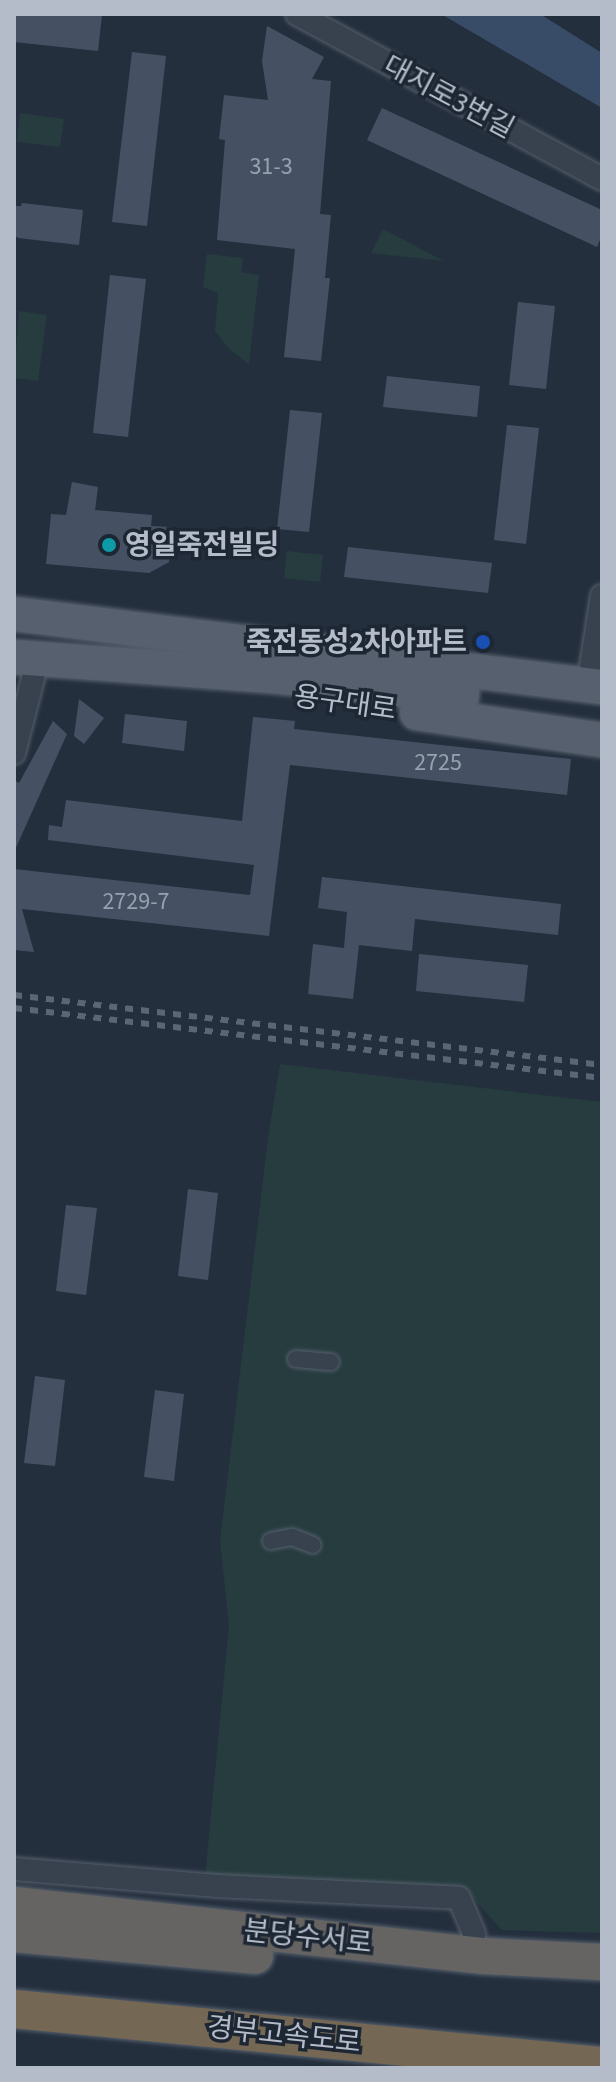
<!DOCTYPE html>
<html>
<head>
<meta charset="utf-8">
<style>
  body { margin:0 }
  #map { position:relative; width:616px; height:2082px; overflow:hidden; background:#242f3e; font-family:"Source Sans 3","Noto Sans KR",sans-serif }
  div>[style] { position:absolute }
  .green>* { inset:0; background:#263c3f }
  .water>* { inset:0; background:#394c67 }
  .building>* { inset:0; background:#455162 }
  .roads { filter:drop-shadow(0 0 2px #565f6c) drop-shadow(0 0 2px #565f6c) }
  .pedestrian>* { height:16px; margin:-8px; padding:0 8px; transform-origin:8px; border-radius:8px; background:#38414e }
  .minor>* { height:22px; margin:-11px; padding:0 11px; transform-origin:11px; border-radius:11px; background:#38414e }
  .primary>* { height:34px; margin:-17px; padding:0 17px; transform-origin:17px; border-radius:17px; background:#56606e }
  .trunk>* { height:36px; margin:-18px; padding:0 18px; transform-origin:18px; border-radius:18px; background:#656462 }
  .motorway>* { height:38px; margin:-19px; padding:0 19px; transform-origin:19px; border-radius:19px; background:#746855 }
  .rail>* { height:6px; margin-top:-3px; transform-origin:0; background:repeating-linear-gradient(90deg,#5a6575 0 8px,transparent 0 16px) }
  .dots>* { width:22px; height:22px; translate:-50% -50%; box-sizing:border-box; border:4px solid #1d2633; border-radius:50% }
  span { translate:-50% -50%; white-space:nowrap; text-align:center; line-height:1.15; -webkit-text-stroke:7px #1d2633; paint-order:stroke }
  .number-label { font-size:24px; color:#98a1af }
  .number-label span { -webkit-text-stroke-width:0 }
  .street-label { font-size:28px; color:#b4bcc9 }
  .poi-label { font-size:28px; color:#b4bcc9; font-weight:700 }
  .left { translate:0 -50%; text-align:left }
  .right { translate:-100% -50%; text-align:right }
  .frame { position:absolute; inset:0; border:16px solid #b4bcc9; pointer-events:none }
</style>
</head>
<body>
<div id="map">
  <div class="green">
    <div style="clip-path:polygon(20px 113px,64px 119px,60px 147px,17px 142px)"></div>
    <div style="clip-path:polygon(383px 229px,444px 261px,371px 253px)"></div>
    <div style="clip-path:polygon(207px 254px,243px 258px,241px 272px,259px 275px,249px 364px,229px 349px,215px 331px,218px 293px,203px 287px)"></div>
    <div style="clip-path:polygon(19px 311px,47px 315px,38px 381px,14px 378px)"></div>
    <div style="clip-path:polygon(287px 551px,323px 555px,320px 582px,284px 578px)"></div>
    <div style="clip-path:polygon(280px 1064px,602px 1102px,602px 1933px,502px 1930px,468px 1893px,205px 1878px,229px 1625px,220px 1541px,268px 1138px)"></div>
  </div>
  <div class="water">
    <div style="clip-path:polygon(441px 14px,540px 14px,602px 53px,602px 108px)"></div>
  </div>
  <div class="building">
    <div style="clip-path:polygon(14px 14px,102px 15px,98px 51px,14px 42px)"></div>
    <div style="clip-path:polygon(267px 26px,324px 57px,312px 79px,331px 81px,320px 214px,331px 215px,325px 278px,330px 278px,321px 361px,284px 357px,295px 249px,217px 240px,225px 140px,219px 139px,224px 95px,268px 100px,262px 61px)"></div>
    <div style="clip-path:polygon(132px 52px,166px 56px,147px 226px,112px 222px)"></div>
    <div style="clip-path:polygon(382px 108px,602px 210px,602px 235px,597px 247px,367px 140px)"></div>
    <div style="clip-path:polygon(22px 203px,83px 210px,79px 245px,18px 238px,14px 235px,14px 206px,21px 206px)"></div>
    <div style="clip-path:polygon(110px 275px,146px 279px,128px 437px,93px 433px)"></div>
    <div style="clip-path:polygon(518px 302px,555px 306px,546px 389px,509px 385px)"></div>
    <div style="clip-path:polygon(387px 376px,480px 386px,477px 417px,383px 407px)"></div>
    <div style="clip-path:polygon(290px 410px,322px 413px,309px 532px,277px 529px)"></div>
    <div style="clip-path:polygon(507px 425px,539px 428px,526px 544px,494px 540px)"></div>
    <div style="clip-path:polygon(72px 482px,98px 487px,95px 510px,152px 515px,151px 526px,171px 527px,169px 562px,149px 573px,46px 564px,51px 514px,66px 515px)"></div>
    <div style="clip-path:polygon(348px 547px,492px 563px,488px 593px,344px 577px)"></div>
    <div style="clip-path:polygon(79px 699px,104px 718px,84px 744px,74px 736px)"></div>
    <div style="clip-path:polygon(125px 714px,187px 721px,184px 751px,122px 743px)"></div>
    <div style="clip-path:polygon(253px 717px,295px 721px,294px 729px,571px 759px,567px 795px,290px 765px,269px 936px,22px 909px,34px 952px,14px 950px,14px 869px,250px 895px,254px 865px,48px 840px,49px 825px,62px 827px,66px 800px,242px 821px)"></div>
    <div style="clip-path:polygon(53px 721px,67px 734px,14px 852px,14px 780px,19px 783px)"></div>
    <div style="clip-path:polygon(322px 877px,561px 904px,558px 935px,415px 919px,412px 951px,359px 945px,353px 999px,308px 994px,313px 944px,344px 948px,347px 912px,318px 908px)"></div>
    <div style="clip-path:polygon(419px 954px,528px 965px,524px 1002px,416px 991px)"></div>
    <div style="clip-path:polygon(188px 1189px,218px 1193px,208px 1280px,178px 1276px)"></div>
    <div style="clip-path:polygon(66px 1205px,97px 1208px,86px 1295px,56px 1291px)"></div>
    <div style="clip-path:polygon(35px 1376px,65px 1380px,55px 1466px,24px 1463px)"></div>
    <div style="clip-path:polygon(155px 1390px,184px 1394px,174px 1481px,144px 1477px)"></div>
  </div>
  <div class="roads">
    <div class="pedestrian">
      <div style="left:296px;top:1359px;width:35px;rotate:5deg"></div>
      <div style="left:271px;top:1541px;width:21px;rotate:-11deg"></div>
      <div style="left:292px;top:1537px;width:22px;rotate:21deg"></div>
    </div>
    <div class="minor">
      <div style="left:297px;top:14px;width:347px;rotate:28.4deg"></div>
      <div style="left:591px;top:666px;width:71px;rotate:-81.1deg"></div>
      <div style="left:14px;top:753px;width:97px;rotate:-75.7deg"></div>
      <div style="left:14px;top:1869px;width:204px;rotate:4.8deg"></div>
      <div style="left:217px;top:1886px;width:242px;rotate:2.8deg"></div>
      <div style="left:459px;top:1898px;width:39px;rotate:67deg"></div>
    </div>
    <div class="primary">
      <div style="left:14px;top:614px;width:593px;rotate:7.08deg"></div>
      <div style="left:14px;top:657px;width:259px;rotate:4.2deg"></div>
      <div style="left:272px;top:676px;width:191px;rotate:5.7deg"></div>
      <div style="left:417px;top:713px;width:187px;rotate:8.3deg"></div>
    </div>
    <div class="trunk">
      <div style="left:14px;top:1905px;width:473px;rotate:6.2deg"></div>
      <div style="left:484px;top:1956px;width:118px;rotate:2.9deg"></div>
      <div style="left:14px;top:1934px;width:242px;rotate:5.2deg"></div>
    </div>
    <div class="motorway">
      <div style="left:14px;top:2009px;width:591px;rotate:5.54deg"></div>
    </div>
  </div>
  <div class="rail">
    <div style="left:14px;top:995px;width:592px;rotate:6.79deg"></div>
    <div style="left:14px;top:1008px;width:592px;rotate:6.79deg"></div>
  </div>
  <div class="dots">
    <div style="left:109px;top:545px;background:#0f9aa8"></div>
    <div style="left:483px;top:642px;background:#1a4fb4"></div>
  </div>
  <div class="number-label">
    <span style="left:271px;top:167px">31-3</span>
    <span style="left:438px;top:763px">2725</span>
    <span style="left:136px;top:902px">2729-7</span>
  </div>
  <div class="street-label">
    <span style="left:449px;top:97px;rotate:28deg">대지로3번길</span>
    <span style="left:345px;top:703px;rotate:8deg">용구대로</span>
    <span style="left:308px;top:1937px;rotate:6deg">분당수서로</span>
    <span style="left:284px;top:2035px;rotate:6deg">경부고속도로</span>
  </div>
  <div class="poi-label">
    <span class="left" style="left:125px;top:545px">영일죽전빌딩</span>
    <span class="right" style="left:467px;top:642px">죽전동성2차아파트</span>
  </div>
  <div class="frame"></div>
</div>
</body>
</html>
